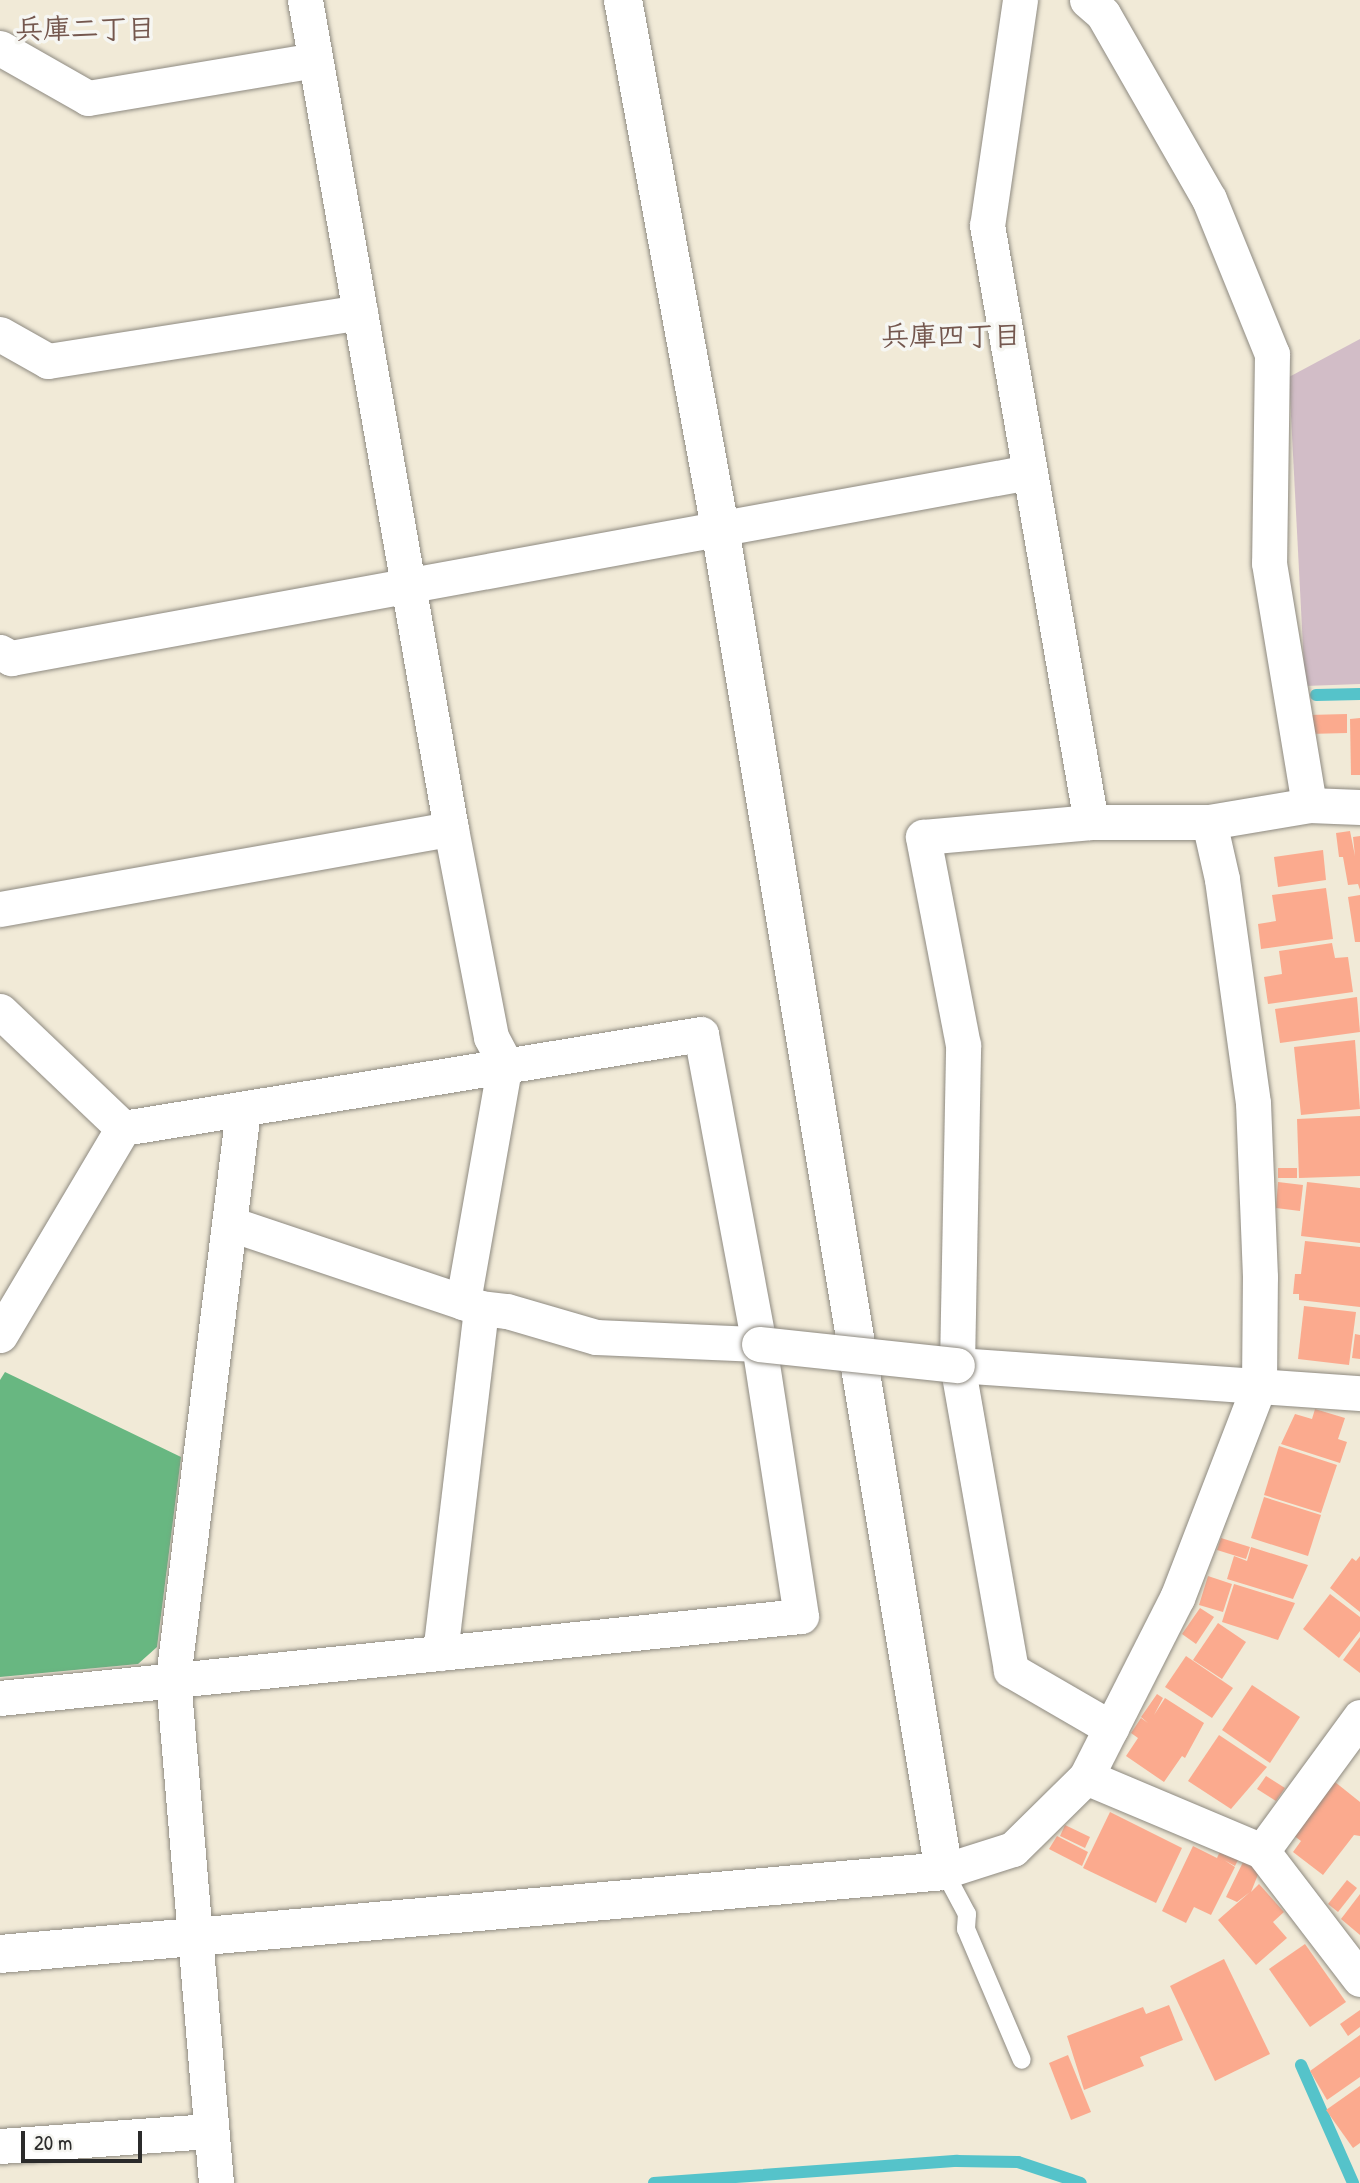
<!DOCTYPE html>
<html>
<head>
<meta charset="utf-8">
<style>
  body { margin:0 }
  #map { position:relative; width:1360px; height:2183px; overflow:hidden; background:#f1ead7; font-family:"Patrick Hand","Klee One",sans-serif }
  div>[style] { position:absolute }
  .industrial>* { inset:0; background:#d2bdc7 }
  .forest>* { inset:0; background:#68b781 }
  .stream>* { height:12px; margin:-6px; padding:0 6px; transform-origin:6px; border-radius:6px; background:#55c3ca }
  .building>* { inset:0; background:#fbaa8e }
  .roads { filter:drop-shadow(0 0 2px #8e8a81) drop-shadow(0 0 2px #8e8a81) }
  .lane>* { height:18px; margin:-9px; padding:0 9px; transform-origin:9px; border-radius:9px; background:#fff }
  .street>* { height:35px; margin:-17.5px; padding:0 17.5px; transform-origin:17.5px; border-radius:17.5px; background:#fff }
  .secondary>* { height:38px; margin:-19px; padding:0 19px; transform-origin:19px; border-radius:19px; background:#fff }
  .bridges { filter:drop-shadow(0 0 2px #8e8a81) drop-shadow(0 0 2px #8e8a81) }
  .street-bridge>* { height:35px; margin:-17.5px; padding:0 17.5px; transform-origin:17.5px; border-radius:17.5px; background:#fff }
  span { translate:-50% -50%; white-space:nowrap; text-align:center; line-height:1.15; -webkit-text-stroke:7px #f6f6f2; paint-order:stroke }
  .neighbourhood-label { font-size:28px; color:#74574e; font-weight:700 }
  .scale { position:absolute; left:21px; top:2131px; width:121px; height:32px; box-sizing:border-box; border:4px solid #2b2b2b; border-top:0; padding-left:9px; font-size:21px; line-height:24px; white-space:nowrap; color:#2b2b2b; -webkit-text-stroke:5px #f6f6f2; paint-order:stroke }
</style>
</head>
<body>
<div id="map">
  <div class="industrial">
    <div style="clip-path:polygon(1360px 339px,1360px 684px,1305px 686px,1289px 377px)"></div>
  </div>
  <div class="forest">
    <div style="clip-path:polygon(5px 1372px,181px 1457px,157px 1647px,138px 1664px,0 1677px,0 1380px)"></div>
  </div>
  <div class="stream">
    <div style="left:1316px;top:695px;width:44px;rotate:-1.3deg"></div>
    <div style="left:1301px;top:2065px;width:129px;rotate:66.2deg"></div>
    <div style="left:654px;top:2183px;width:304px;rotate:-4.2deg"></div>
    <div style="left:957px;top:2161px;width:61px;rotate:0.9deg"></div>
    <div style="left:1018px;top:2162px;width:66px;rotate:18.4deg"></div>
  </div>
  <div class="building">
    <div style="clip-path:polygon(1347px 714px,1347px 733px,1308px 734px,1308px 715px)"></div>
    <div style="clip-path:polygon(1360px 718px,1360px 775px,1351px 775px,1350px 719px)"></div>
    <div style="clip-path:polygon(1350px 831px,1355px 856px,1353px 837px,1360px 836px,1360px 890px,1358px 884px,1348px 885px,1343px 857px,1339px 857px,1336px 833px)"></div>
    <div style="clip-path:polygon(1323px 850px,1326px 880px,1278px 887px,1274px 857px)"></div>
    <div style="clip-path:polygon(1326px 888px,1333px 939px,1261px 949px,1258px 924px,1276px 921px,1272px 895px)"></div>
    <div style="clip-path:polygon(1360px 895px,1360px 942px,1355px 942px,1348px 897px)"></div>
    <div style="clip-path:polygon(1332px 943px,1335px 958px,1348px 957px,1353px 992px,1268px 1004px,1264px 977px,1282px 974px,1279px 951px)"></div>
    <div style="clip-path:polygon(1357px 997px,1360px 1032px,1280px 1043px,1275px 1009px)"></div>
    <div style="clip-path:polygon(1355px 1040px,1360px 1109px,1301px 1115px,1294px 1047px)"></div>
    <div style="clip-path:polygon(1360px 1116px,1360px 1176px,1299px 1178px,1297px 1119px)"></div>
    <div style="clip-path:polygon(1278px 1168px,1297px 1168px,1297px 1178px,1278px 1178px)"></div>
    <div style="clip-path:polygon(1278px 1182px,1303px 1185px,1300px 1211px,1276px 1208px)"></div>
    <div style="clip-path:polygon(1307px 1182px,1360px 1188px,1360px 1243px,1301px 1236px)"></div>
    <div style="clip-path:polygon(1305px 1241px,1360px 1247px,1360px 1307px,1299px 1300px,1299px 1294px,1293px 1294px,1295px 1274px,1301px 1274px)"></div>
    <div style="clip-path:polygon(1304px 1306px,1356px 1312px,1349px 1365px,1298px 1359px)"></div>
    <div style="clip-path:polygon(1355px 1334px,1360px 1335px,1360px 1359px,1352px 1358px)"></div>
    <div style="clip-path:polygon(1315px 1409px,1345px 1418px,1338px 1439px,1347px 1442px,1340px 1463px,1281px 1444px,1295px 1414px,1312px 1419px)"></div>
    <div style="clip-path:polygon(1279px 1446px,1337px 1465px,1321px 1513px,1264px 1495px)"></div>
    <div style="clip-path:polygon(1264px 1497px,1321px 1515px,1308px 1556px,1251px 1538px)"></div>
    <div style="clip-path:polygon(1221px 1538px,1250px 1547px,1246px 1559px,1217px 1550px)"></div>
    <div style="clip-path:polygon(1251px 1547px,1308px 1565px,1293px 1599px,1227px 1579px,1234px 1556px,1247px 1561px)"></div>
    <div style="clip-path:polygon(1360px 1556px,1360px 1612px,1330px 1588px,1352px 1558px,1356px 1561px)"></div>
    <div style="clip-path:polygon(1208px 1576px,1232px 1584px,1223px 1612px,1199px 1605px)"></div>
    <div style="clip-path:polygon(1234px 1584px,1295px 1603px,1278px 1640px,1222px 1622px)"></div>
    <div style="clip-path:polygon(1330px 1594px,1360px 1617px,1360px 1631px,1339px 1658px,1303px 1629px)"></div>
    <div style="clip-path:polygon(1200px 1608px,1214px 1617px,1196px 1644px,1182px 1634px)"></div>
    <div style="clip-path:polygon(1218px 1623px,1246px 1642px,1222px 1679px,1193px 1660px)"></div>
    <div style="clip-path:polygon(1360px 1637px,1360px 1673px,1343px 1660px)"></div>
    <div style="clip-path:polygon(1186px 1656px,1233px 1688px,1212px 1718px,1165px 1687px)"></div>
    <div style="clip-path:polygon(1252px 1685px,1300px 1717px,1270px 1763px,1222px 1730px)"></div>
    <div style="clip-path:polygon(1157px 1694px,1163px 1698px,1154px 1715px,1165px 1698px,1204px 1723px,1185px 1758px,1182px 1756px,1164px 1782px,1126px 1756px,1138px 1738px,1131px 1733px,1141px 1718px,1148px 1723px,1141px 1717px)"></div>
    <div style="clip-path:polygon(1219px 1735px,1267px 1767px,1231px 1809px,1188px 1781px)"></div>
    <div style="clip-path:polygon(1266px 1776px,1285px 1788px,1276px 1801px,1257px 1789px)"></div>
    <div style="clip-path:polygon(1335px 1782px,1360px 1802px,1360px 1836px,1354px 1835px,1323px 1875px,1293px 1852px,1301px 1841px,1293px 1835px)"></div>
    <div style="clip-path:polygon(1110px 1812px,1182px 1848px,1156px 1903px,1083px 1868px)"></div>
    <div style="clip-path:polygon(1065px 1825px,1090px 1837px,1085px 1848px,1060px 1836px)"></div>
    <div style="clip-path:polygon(1057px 1836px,1088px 1852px,1082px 1866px,1049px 1849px)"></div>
    <div style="clip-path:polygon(1193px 1846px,1217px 1858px,1221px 1849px,1239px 1858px,1235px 1866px,1224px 1860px,1235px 1867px,1211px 1915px,1194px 1907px,1186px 1923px,1162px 1911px)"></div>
    <div style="clip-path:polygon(1245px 1858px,1259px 1872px,1251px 1892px,1259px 1884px,1284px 1912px,1273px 1922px,1287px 1938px,1256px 1965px,1218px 1920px,1250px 1892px,1237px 1902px,1226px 1897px)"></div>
    <div style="clip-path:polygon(1347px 1880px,1357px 1888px,1338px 1912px,1328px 1904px)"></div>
    <div style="clip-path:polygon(1360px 1894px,1360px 1935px,1341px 1919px)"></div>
    <div style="clip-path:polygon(1305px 1944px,1346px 2002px,1310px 2027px,1269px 1969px)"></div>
    <div style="clip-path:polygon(1224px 1959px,1270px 2054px,1215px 2081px,1170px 1986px)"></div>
    <div style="clip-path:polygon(1169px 2005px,1183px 2040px,1140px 2057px,1144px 2066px,1084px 2090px,1067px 2036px,1143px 2007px,1146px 2014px)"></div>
    <div style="clip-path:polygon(1360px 2010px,1360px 2027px,1348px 2036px,1340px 2024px)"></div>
    <div style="clip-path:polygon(1360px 2035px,1360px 2077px,1327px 2100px,1310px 2071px)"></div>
    <div style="clip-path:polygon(1068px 2055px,1091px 2112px,1071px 2120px,1049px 2063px)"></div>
    <div style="clip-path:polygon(1360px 2086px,1360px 2143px,1353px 2148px,1326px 2110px)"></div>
  </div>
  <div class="roads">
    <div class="lane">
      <div style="left:944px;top:1871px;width:49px;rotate:61.9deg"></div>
      <div style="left:967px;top:1914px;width:15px;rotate:94deg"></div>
      <div style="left:966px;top:1929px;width:142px;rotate:66.9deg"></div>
    </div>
    <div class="street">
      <div style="left:305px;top:0;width:842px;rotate:80.01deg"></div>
      <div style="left:451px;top:829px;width:212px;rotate:79.1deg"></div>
      <div style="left:491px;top:1037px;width:30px;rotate:62deg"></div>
      <div style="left:505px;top:1063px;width:243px;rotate:100deg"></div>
      <div style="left:1020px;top:0;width:227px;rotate:98.3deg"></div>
      <div style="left:987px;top:225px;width:606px;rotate:80.12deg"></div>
      <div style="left:1087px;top:0;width:21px;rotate:41deg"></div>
      <div style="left:1103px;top:14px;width:213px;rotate:60.2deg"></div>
      <div style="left:1209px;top:199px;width:167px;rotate:67.9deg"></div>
      <div style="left:1272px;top:354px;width:209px;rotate:90.8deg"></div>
      <div style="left:1269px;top:563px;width:245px;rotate:80.6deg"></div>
      <div style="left:0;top:48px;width:101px;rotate:29.6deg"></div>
      <div style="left:88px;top:98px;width:229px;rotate:-9.5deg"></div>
      <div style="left:0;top:334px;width:55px;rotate:29.4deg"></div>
      <div style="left:48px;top:361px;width:316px;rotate:-8.9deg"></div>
      <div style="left:0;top:652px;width:13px;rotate:29deg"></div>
      <div style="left:11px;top:658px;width:1035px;rotate:-10.35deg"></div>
      <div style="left:0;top:909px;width:458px;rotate:-10.1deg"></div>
      <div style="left:0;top:1011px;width:170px;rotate:43.6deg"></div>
      <div style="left:231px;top:1224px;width:264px;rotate:18.6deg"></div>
      <div style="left:481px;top:1308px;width:26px;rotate:7deg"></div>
      <div style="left:507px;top:1311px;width:93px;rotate:16.3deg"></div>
      <div style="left:596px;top:1337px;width:163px;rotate:2.5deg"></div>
      <div style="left:0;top:1335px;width:241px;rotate:-59.3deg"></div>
      <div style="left:957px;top:1365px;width:404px;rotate:4deg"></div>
      <div style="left:440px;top:1653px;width:347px;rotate:-83.2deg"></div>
      <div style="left:0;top:1698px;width:805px;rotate:-5.85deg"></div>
      <div style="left:801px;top:1616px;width:275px;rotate:-98.8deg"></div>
      <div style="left:759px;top:1344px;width:315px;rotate:-100.6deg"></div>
      <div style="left:701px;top:1034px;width:586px;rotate:170.76deg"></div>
      <div style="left:1111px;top:1728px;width:116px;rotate:-149.9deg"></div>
      <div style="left:1011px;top:1670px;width:310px;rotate:-100deg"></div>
      <div style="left:957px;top:1365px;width:320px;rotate:-88.9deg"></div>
      <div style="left:963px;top:1045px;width:212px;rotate:-100.9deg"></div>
      <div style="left:923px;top:837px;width:169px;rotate:-5.1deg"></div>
      <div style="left:1091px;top:822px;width:118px"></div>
      <div style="left:1209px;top:822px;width:101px;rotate:-9.6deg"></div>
      <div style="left:1309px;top:805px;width:51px;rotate:2.2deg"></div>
      <div style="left:1086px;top:1777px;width:191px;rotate:22.8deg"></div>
      <div style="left:1262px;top:1851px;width:161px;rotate:52.6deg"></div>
      <div style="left:1262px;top:1851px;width:166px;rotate:-53.8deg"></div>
      <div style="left:944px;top:1871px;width:72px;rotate:-17.7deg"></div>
      <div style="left:1013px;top:1849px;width:103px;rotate:-44.6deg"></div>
      <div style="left:1086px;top:1777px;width:201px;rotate:-63.1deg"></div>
      <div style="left:1177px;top:1598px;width:227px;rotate:-68.9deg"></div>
      <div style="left:1259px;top:1386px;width:109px;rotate:-89.5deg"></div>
      <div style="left:1260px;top:1277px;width:174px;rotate:-92.3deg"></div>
      <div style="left:1253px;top:1103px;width:226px;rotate:-97.9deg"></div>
      <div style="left:1222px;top:879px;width:58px;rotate:-102.8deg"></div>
      <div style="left:0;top:2146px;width:212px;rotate:-4.1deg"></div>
      <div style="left:216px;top:2183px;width:507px;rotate:-94.87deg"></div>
      <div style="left:173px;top:1678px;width:572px;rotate:-82.97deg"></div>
    </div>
    <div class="secondary">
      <div style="left:0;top:1954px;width:948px;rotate:-5.02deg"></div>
      <div style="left:944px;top:1871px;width:1362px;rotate:-99.47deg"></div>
      <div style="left:720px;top:528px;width:537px;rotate:-100.41deg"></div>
    </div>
  </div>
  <div class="bridges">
    <div class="street-bridge">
      <div style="left:759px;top:1344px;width:199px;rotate:6.1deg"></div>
    </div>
  </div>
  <div class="neighbourhood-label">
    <span style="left:85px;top:28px">兵庫二丁目</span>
    <span style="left:951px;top:335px">兵庫四丁目</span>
  </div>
  <div class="scale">20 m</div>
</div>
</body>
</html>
